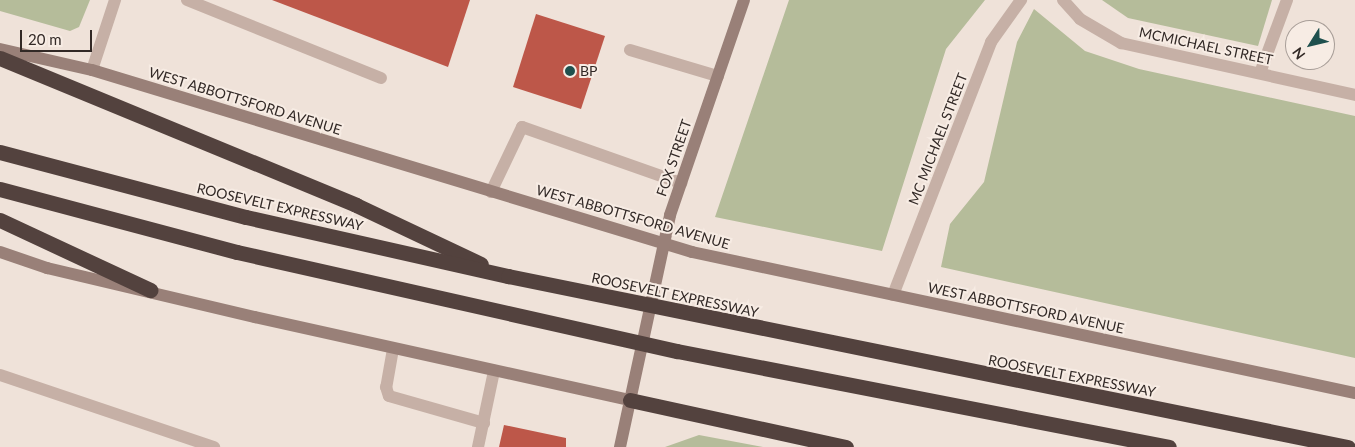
<!DOCTYPE html>
<html>
<head>
<meta charset="utf-8">
<style>
  body { margin:0 }
  #map { position:relative; width:1355px; height:447px; overflow:hidden; background:#efe2d9; font-family:Lato,sans-serif }
  div>[style] { position:absolute }
  .green>* { inset:0; background:#b5bc9a }
  .building>* { inset:0; background:#bd5749 }
  .lane>* { height:12px; margin:-6px; padding:0 6px; transform-origin:6px; border-radius:6px; background:#c6b0a6 }
  .street>* { height:12px; margin:-6px; padding:0 6px; transform-origin:6px; border-radius:6px; background:#c6b0a6 }
  .secondary>* { height:12px; margin:-6px; padding:0 6px; transform-origin:6px; border-radius:6px; background:#998078 }
  .highway>* { height:15px; margin:-7.5px; padding:0 7.5px; transform-origin:7.5px; border-radius:7.5px; background:#53423e }
  .dots>* { width:14px; height:14px; translate:-50% -50%; box-sizing:border-box; border:2px solid #f7ece4; border-radius:50% }
  span { translate:-50% -50%; white-space:nowrap; text-align:center; line-height:1.15; -webkit-text-stroke:4px #f7ece4; paint-order:stroke }
  .street-label { font-size:14px; color:#322926 }
  .poi-label { font-size:14px; color:#322926 }
  .left { translate:0 -50%; text-align:left }
  .north { position:absolute; left:1285px; top:20px; width:50px; height:50px; box-sizing:border-box; background:#f7ece4; border:1px solid #a89e98; border-radius:50%; rotate:234deg; font-size:14px; font-weight:700; line-height:20px; text-align:center; color:#322926 }
  .north::after { content:''; display:block; margin:auto; width:18px; height:22px; background:#1f504e; clip-path:polygon(50% 0,100% 100%,50% 72%,0 100%) }
  .scale { position:absolute; left:20px; top:30px; width:72px; height:22px; box-sizing:border-box; border:2px solid #322926; border-top:0; padding-left:6px; font-size:15px; line-height:18px; white-space:nowrap; color:#322926; -webkit-text-stroke:4px #f7ece4; paint-order:stroke }
</style>
</head>
<body>
<div id="map">
  <div class="green">
    <div style="clip-path:polygon(0 0,90px 0,79px 27px,70px 31px,0 11px)"></div>
    <div style="clip-path:polygon(789px 0,985px 0,946px 49px,882px 251px,715px 217px)"></div>
    <div style="clip-path:polygon(1102px 0,1272px 0,1258px 46px,1128px 18px)"></div>
    <div style="clip-path:polygon(1034px 9px,1085px 51px,1139px 69px,1355px 116px,1355px 358px,941px 267px,950px 224px,984px 182px,1017px 42px)"></div>
    <div style="clip-path:polygon(699px 435px,763px 447px,665px 447px)"></div>
  </div>
  <div class="building">
    <div style="clip-path:polygon(272px 0,470px 0,448px 67px)"></div>
    <div style="clip-path:polygon(536px 14px,605px 36px,581px 109px,513px 87px)"></div>
    <div style="clip-path:polygon(504px 425px,566px 438px,566px 447px,499px 447px)"></div>
  </div>
  <div class="lane">
    <div style="left:187px;top:0;width:209px;rotate:21.9deg"></div>
    <div style="left:630px;top:50px;width:92px;rotate:16.5deg"></div>
    <div style="left:491px;top:192px;width:72px;rotate:-64.5deg"></div>
    <div style="left:522px;top:127px;width:169px;rotate:19.4deg"></div>
    <div style="left:393px;top:349px;width:39px;rotate:100deg"></div>
    <div style="left:386px;top:387px;width:9px;rotate:72deg"></div>
    <div style="left:389px;top:396px;width:99px;rotate:15.9deg"></div>
    <div style="left:0;top:375px;width:226px;rotate:18.6deg"></div>
    <div style="left:478px;top:447px;width:78px;rotate:-78.1deg"></div>
  </div>
  <div class="street">
    <div style="left:1063px;top:0;width:25px;rotate:48deg"></div>
    <div style="left:1080px;top:19px;width:48px;rotate:30.3deg"></div>
    <div style="left:1121px;top:43px;width:240px;rotate:12.5deg"></div>
    <div style="left:92px;top:70px;width:74px;rotate:-71.8deg"></div>
    <div style="left:1260px;top:73px;width:78px;rotate:-69.7deg"></div>
    <div style="left:893px;top:295px;width:271px;rotate:-68.8deg"></div>
    <div style="left:991px;top:42px;width:52px;rotate:-54.5deg"></div>
  </div>
  <div class="secondary">
    <div style="left:0;top:49px;width:94px;rotate:12.9deg"></div>
    <div style="left:92px;top:70px;width:627px;rotate:16.87deg"></div>
    <div style="left:692px;top:252px;width:678px;rotate:12.01deg"></div>
    <div style="left:0;top:252px;width:50px;rotate:18.8deg"></div>
    <div style="left:47px;top:268px;width:214px;rotate:13.3deg"></div>
    <div style="left:255px;top:317px;width:384px;rotate:12.5deg"></div>
    <div style="left:620px;top:447px;width:237px;rotate:-77.8deg"></div>
    <div style="left:670px;top:215px;width:227px;rotate:-71deg"></div>
  </div>
  <div class="highway">
    <div style="left:0;top:58px;width:385px;rotate:22.4deg"></div>
    <div style="left:356px;top:205px;width:138px;rotate:25.3deg"></div>
    <div style="left:0;top:152px;width:254px;rotate:14.8deg"></div>
    <div style="left:246px;top:217px;width:269px;rotate:12.7deg"></div>
    <div style="left:508px;top:276px;width:857px;rotate:11.51deg"></div>
    <div style="left:0;top:189px;width:245px;rotate:14.9deg"></div>
    <div style="left:237px;top:252px;width:451px;rotate:12.7deg"></div>
    <div style="left:677px;top:351px;width:501px;rotate:11.04deg"></div>
    <div style="left:0;top:220px;width:166px;rotate:25deg"></div>
    <div style="left:630px;top:400px;width:221px;rotate:12.3deg"></div>
  </div>
  <div class="dots">
    <div style="left:570px;top:71px;background:#1f504e"></div>
  </div>
  <div class="street-label">
    <span style="left:1206px;top:46px;rotate:12deg">MCMICHAEL STREET</span>
    <span style="left:245px;top:101px;rotate:17deg">WEST ABBOTTSFORD AVENUE</span>
    <span style="left:938px;top:139px;rotate:-69deg">MC MICHAEL STREET</span>
    <span style="left:674px;top:158px;rotate:-71deg">FOX STREET</span>
    <span style="left:280px;top:207px;rotate:13deg">ROOSEVELT EXPRESSWAY</span>
    <span style="left:633px;top:217px;rotate:16deg">WEST ABBOTTSFORD AVENUE</span>
    <span style="left:675px;top:295px;rotate:12deg">ROOSEVELT EXPRESSWAY</span>
    <span style="left:1026px;top:308px;rotate:12deg">WEST ABBOTTSFORD AVENUE</span>
    <span style="left:1072px;top:376px;rotate:11deg">ROOSEVELT EXPRESSWAY</span>
  </div>
  <div class="poi-label">
    <span class="left" style="left:580px;top:71px">BP</span>
  </div>
  <div class="north">N</div>
  <div class="scale">20 m</div>
</div>
</body>
</html>
